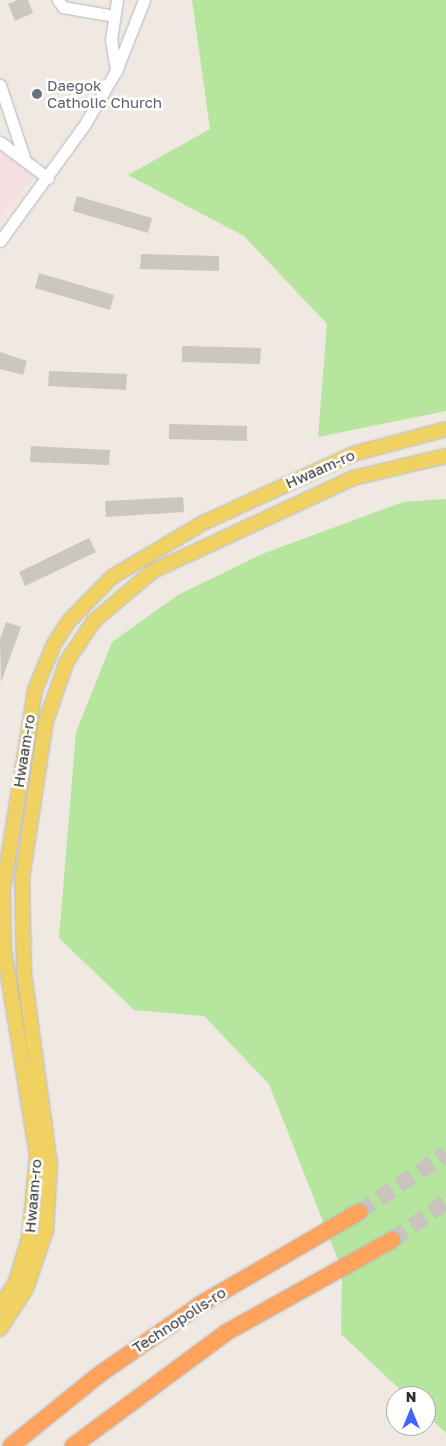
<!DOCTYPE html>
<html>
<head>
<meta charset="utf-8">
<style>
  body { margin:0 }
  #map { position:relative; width:446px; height:1446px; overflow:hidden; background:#efe9e1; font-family:"Golos Text",sans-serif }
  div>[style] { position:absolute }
  .medical>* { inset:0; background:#f5dfe0 }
  .green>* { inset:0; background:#b6e59e }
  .building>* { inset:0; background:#cbc7bf }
  .highway-tunnel>* { height:16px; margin-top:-8px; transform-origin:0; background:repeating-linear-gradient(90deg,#c8c4bd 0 16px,transparent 0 24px) }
  .roads { filter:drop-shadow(0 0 1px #b4b7c1) drop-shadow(0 0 1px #b4b7c1) }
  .minor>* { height:11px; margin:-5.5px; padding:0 5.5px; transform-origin:5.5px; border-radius:5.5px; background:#fff }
  .major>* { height:14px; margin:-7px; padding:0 7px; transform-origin:7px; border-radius:7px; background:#f2d163 }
  .highway>* { height:16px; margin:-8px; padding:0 8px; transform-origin:8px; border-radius:8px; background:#ffa35c }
  .dots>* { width:14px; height:14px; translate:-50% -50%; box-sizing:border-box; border:2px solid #fff; border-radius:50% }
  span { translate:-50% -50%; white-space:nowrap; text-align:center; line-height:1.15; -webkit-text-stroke:5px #fff; paint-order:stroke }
  .worship-label { font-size:15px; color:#5b616d }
  .left { translate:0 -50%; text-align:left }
  .street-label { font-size:15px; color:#2e2e2e }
  .north { position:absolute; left:386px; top:1386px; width:50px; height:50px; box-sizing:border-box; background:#fff; border:1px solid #ababab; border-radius:50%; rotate:0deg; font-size:14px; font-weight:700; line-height:20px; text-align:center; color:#2e2e2e }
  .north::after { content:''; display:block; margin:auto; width:18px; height:22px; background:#4264fb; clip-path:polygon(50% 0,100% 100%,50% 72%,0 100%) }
</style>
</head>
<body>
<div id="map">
  <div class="medical">
    <div style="clip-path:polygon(0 151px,35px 174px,0 217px)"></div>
  </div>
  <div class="green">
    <div style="clip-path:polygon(192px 0,446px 0,446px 411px,318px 437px,327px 324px,244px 236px,128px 175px,210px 129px)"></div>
    <div style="clip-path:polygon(446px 499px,446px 1433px,426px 1414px,426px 1396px,407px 1396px,341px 1334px,342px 1270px,269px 1084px,204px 1016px,134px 1010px,59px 938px,76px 732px,112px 642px,178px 595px,262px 554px,403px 502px)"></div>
  </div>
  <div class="building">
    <div style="clip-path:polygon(17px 0,28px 0,33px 13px,15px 21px,8px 4px)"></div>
    <div style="clip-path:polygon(77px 196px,152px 218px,148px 233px,73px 211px)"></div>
    <div style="clip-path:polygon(141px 254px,219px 256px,219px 271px,140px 269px)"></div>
    <div style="clip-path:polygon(39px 273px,114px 295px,110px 310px,35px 288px)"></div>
    <div style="clip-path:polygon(182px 346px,261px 348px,260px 364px,182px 362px)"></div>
    <div style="clip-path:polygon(0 352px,27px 361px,23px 375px,0 369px)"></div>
    <div style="clip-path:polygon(49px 371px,127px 374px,126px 390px,48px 386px)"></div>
    <div style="clip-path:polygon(169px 424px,247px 426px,247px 441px,169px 439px)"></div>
    <div style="clip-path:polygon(31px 446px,110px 450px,109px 465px,30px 462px)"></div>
    <div style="clip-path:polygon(183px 497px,184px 512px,106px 517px,105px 501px)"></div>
    <div style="clip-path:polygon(89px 538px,96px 552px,25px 586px,19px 572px)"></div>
    <div style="clip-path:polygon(6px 622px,21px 627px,1px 682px,0 639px)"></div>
  </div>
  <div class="highway-tunnel">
    <div style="left:359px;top:1212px;width:105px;rotate:-33.7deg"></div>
    <div style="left:392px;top:1240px;width:66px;rotate:-35.1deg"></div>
  </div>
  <div class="roads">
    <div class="minor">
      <div style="left:58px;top:0;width:9px;rotate:54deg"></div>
      <div style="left:63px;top:7px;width:52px;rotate:10deg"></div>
      <div style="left:116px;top:70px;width:30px;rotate:-99deg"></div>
      <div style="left:111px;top:40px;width:40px;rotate:-81.5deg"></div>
      <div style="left:0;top:85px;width:79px;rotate:71.6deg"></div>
      <div style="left:0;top:142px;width:60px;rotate:36.9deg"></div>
      <div style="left:0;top:241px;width:145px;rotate:-54deg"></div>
      <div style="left:85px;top:124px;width:61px;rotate:-59.7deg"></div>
      <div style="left:116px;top:71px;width:76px;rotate:-68.5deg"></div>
    </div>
    <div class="major">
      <div style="left:0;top:1307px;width:31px;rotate:-58deg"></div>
      <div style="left:16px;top:1281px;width:45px;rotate:-73.2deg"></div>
      <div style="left:29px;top:1238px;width:82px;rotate:-84.4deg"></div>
      <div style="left:37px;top:1156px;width:209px;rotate:-99.1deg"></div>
      <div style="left:4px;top:950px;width:60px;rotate:-91deg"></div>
      <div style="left:3px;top:890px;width:203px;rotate:-80.9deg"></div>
      <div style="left:35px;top:690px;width:50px;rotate:-67.6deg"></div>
      <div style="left:54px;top:644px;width:27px;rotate:-57deg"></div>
      <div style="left:69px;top:621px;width:62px;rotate:-45.7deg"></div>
      <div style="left:112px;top:577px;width:106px;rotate:-30.7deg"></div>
      <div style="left:203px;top:523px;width:165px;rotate:-24.7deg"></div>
      <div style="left:353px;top:454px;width:96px;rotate:-15deg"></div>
      <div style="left:0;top:1329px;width:48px;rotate:-57deg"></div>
      <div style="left:26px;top:1289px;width:61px;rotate:-71deg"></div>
      <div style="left:46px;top:1231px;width:66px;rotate:-86.5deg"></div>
      <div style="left:50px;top:1165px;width:195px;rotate:-97.7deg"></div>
      <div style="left:24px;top:972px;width:93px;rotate:-91.2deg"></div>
      <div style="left:22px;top:879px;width:160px;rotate:-81.4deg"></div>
      <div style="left:46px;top:721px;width:64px;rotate:-70.7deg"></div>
      <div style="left:67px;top:661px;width:48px;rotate:-56deg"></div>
      <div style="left:94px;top:621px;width:77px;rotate:-40.3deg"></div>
      <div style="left:153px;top:571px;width:221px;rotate:-24.9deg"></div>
      <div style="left:353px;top:478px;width:96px;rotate:-13.3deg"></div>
    </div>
    <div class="highway">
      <div style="left:11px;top:1446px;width:114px;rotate:-39deg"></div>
      <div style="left:100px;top:1374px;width:123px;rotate:-34.7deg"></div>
      <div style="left:201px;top:1304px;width:183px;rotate:-30.2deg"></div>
      <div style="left:73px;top:1446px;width:192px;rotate:-36.5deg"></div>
      <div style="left:227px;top:1332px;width:189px;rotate:-29.1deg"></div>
    </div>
  </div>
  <div class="dots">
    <div style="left:37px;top:94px;background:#6b7280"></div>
  </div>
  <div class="worship-label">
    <span class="left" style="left:47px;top:94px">Daegok<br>Catholic Church</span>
  </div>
  <div class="street-label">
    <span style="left:320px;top:469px;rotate:-24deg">Hwaam-ro</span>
    <span style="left:24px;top:751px;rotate:-81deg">Hwaam-ro</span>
    <span style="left:33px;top:1196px;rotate:-85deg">Hwaam-ro</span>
    <span style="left:179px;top:1320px;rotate:-33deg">Technopolis-ro</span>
  </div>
  <div class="north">N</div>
</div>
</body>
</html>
